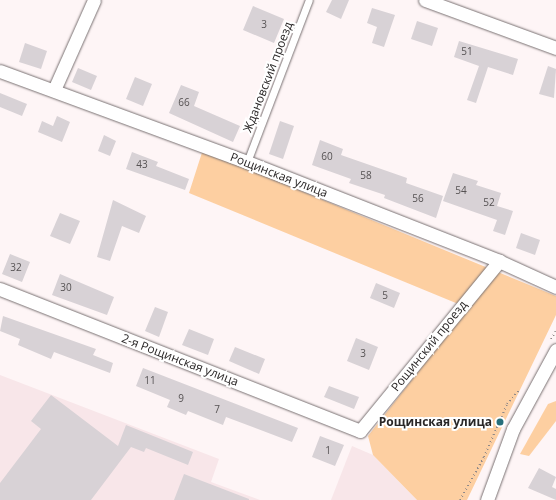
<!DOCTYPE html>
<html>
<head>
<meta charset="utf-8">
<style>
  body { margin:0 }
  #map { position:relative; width:556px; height:500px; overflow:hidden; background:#fef5f6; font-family:"Open Sans",sans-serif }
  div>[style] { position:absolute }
  .built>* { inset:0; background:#f8e6e9 }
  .green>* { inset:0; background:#fdcfa1 }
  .building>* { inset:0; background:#d8d2d6 }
  .path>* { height:2px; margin-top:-1px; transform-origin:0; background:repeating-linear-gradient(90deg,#8e8888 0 1px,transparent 0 4px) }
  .roads { filter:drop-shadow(0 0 1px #797172) drop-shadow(0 0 1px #797172) }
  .lane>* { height:7px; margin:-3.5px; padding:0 3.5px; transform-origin:3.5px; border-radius:3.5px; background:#fff }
  .street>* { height:13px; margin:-6.5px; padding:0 6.5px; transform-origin:6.5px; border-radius:6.5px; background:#fff }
  .dots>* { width:11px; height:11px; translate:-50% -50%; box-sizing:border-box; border:2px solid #fff; border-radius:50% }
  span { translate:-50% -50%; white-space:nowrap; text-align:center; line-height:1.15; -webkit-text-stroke:4px #fff; paint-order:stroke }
  .number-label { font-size:10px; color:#565253 }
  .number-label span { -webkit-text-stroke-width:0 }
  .street-label { font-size:12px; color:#2a2727 }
  .poi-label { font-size:12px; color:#2a2727; font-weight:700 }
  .right { translate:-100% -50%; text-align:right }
</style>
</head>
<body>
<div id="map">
  <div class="built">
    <div style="clip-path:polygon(0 375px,219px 459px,211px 482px,260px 500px,0 500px)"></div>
    <div style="clip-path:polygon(352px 446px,373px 455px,417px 500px,331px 500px)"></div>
  </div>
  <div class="green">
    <div style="clip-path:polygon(206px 140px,204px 151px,556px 296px,556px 315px,467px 500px,417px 500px,373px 455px,368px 436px,468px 308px,189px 193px)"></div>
    <div style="clip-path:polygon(556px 401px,556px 421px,529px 456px,520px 454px,548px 404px)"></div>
  </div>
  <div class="building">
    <div style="clip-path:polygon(332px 0,349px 0,341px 19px,326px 12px)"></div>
    <div style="clip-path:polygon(253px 6px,284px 19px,274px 43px,243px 30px)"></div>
    <div style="clip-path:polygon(372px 8px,395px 15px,384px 47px,372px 43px,377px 27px,367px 23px)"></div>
    <div style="clip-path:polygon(417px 21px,438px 28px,432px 46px,411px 39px)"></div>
    <div style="clip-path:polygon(459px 41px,518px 59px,513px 75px,488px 67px,476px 103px,467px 100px,479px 66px,454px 57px)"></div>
    <div style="clip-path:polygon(25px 43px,47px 51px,41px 69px,19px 62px)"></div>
    <div style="clip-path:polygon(548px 66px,556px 69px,554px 98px,539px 94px)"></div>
    <div style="clip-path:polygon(78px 68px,97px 76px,91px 90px,72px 82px)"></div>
    <div style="clip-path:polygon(135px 77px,152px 84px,143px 106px,126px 99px)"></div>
    <div style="clip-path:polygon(181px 85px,199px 92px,194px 106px,240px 126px,233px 142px,169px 113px)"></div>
    <div style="clip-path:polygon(0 93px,27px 104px,22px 116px,0 107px)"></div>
    <div style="clip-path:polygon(57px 116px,70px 122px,62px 142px,38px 132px,42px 121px,53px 126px)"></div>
    <div style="clip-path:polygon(280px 121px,294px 126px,283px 159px,269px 154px)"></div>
    <div style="clip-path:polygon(104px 135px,116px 141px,110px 156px,98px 151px)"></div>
    <div style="clip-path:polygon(320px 140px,343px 149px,341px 155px,407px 178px,406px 183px,443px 196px,436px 218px,384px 198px,385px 195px,349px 183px,351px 179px,312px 165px)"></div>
    <div style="clip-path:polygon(132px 152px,158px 162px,156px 166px,189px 179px,185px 190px,126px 169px)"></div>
    <div style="clip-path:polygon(453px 173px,478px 181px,476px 185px,501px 193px,497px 206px,513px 211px,505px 235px,493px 231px,497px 220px,443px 201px)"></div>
    <div style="clip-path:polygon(113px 200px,146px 216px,139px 233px,122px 226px,110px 261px,97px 257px)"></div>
    <div style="clip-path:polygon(60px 213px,80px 221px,70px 244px,50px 236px)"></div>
    <div style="clip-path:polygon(521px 233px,540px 240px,535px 255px,516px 248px)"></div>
    <div style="clip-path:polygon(10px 254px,30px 262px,22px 282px,2px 274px)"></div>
    <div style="clip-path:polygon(60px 274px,114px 297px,107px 315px,52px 295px)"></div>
    <div style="clip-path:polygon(376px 283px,400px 293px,394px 308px,370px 298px)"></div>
    <div style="clip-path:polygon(155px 307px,168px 312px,159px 337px,145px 331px)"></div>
    <div style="clip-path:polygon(3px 316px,96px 349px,93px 355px,113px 363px,110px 373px,54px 352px,51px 359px,18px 345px,20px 339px,0 331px)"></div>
    <div style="clip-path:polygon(189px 329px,214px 339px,208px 355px,182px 345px)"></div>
    <div style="clip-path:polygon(356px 338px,378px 347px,369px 370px,347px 361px)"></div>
    <div style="clip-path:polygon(235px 347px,265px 359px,259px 374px,229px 361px)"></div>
    <div style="clip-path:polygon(143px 368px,298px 428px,292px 442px,226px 417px,223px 425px,188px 411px,186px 415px,167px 407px,170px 400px,136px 386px)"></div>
    <div style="clip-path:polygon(329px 386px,359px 397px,354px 409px,324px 397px)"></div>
    <div style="clip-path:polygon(51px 395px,118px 446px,126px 425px,193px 452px,188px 465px,146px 448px,144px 452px,131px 447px,91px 500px,0 500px,0 483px,41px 429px,31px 421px)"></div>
    <div style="clip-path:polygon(320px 436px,344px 445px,335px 466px,312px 457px)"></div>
    <div style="clip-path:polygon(539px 468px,556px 477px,552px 487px,556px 489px,556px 500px,528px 488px)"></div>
    <div style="clip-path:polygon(184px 474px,249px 499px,249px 500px,174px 500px)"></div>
  </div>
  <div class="path">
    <div style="left:551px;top:339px;width:9px;rotate:-58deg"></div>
    <div style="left:460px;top:500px;width:49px;rotate:-60.8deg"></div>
    <div style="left:484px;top:457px;width:58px;rotate:-66.5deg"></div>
    <div style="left:507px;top:404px;width:18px;rotate:-49deg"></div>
  </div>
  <div class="roads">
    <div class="lane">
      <div style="left:247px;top:162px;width:173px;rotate:-69.1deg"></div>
    </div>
    <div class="street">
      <div style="left:425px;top:0;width:140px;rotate:20.1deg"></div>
      <div style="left:0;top:71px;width:263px;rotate:20.2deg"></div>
      <div style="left:247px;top:162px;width:271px;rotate:21.4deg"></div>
      <div style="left:499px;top:261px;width:63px;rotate:24.5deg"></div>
      <div style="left:54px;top:90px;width:98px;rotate:-66deg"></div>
      <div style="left:0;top:289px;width:387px;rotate:21.5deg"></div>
      <div style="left:360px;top:431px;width:220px;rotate:-50.7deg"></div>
      <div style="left:487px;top:500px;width:76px;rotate:-69.9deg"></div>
      <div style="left:513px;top:429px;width:90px;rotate:-61.4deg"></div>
    </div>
  </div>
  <div class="dots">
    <div style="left:500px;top:422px;background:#276f7b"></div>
  </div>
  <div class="number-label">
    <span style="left:264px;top:25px">3</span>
    <span style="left:467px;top:52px">51</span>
    <span style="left:184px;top:103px">66</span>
    <span style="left:327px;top:157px">60</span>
    <span style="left:142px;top:165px">43</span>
    <span style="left:366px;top:176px">58</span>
    <span style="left:461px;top:191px">54</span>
    <span style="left:418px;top:199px">56</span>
    <span style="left:489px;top:203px">52</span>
    <span style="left:16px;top:268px">32</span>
    <span style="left:66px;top:288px">30</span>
    <span style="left:385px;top:296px">5</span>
    <span style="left:363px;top:354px">3</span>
    <span style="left:150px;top:381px">11</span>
    <span style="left:181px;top:399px">9</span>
    <span style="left:217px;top:410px">7</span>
    <span style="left:328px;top:451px">1</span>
  </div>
  <div class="street-label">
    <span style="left:268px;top:77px;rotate:-69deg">Ждановский проезд</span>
    <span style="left:279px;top:175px;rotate:21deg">Рощинская улица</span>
    <span style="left:429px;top:346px;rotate:-51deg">Рощинский проезд</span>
    <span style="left:180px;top:360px;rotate:21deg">2-я Рощинская улица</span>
  </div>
  <div class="poi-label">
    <span class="right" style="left:492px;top:422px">Рощинская улица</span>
  </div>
</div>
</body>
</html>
